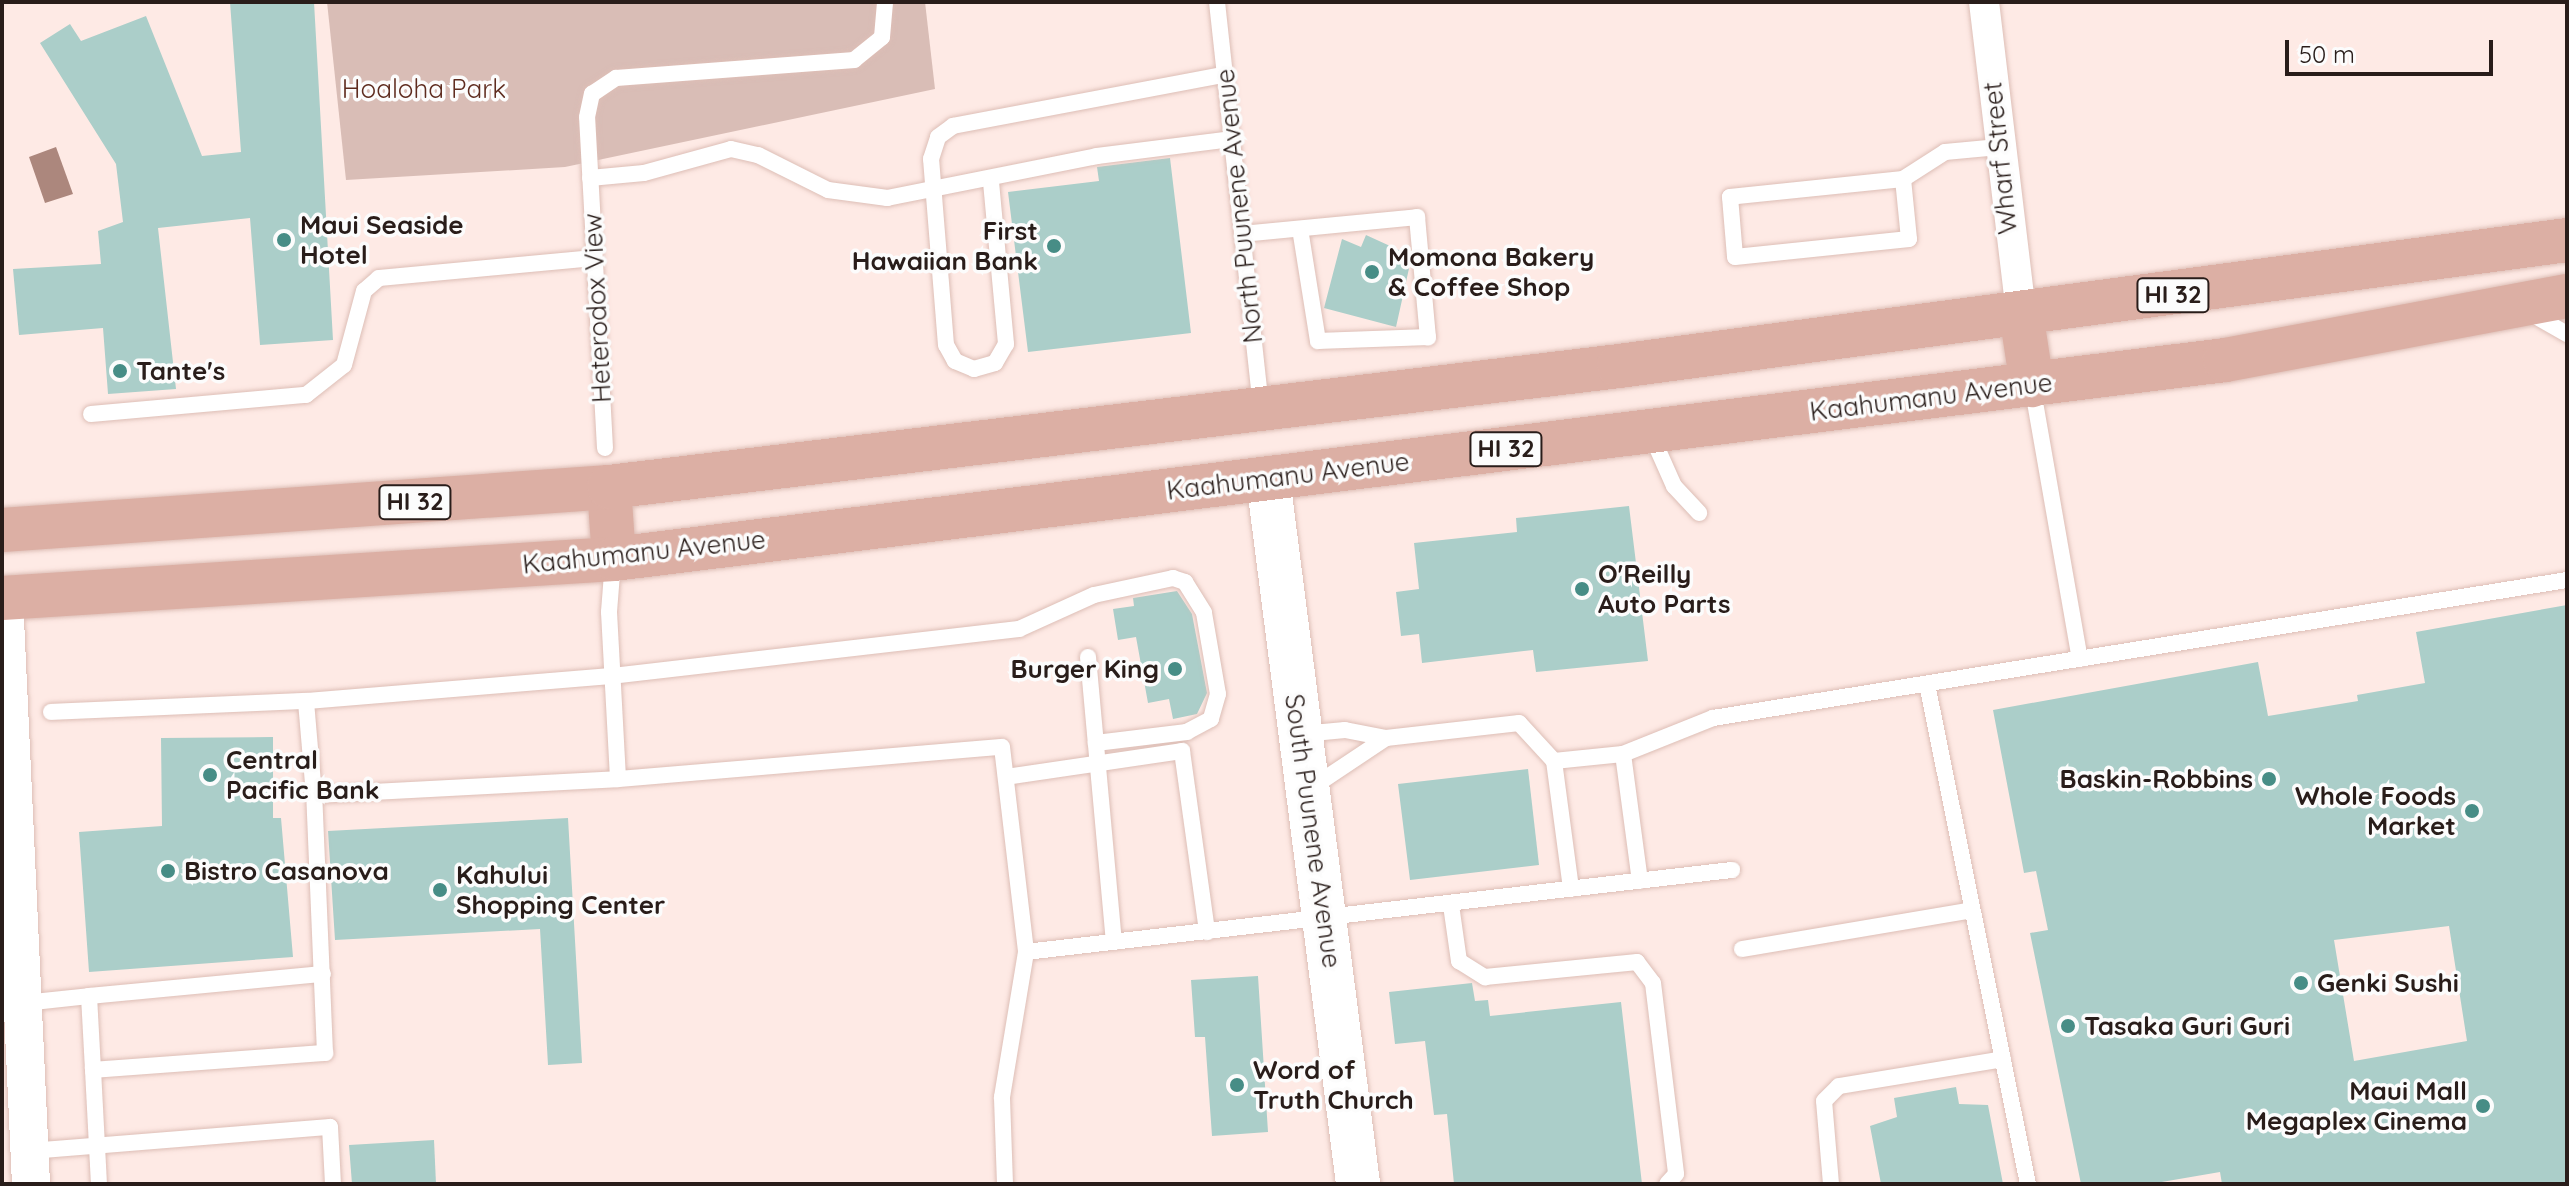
<!DOCTYPE html>
<html>
<head>
<meta charset="utf-8">
<style>
  body { margin:0 }
  #map { position:relative; width:2569px; height:1186px; overflow:hidden; background:#feeae5; font-family:Quicksand,sans-serif }
  div>[style] { position:absolute }
  .green>* { inset:0; background:#d9bdb6 }
  .water>* { inset:0; background:#ac877d }
  .building>* { inset:0; background:#abcec9 }
  .roads { filter:drop-shadow(0 0 2px #ddbeb6) drop-shadow(0 0 2px #ddbeb6) }
  .service>* { height:16px; margin:-8px; padding:0 8px; transform-origin:8px; border-radius:8px; background:#fff }
  .minor>* { height:30px; margin:-15px; padding:0 15px; transform-origin:15px; border-radius:15px; background:#fff }
  .tertiary>* { height:38px; margin:-19px; padding:0 19px; transform-origin:19px; border-radius:19px; background:#fff }
  .secondary>* { height:44px; margin:-22px; padding:0 22px; transform-origin:22px; border-radius:22px; background:#fff }
  .primary>* { height:44px; margin:-22px; padding:0 22px; transform-origin:22px; border-radius:22px; background:#dcafa4 }
  .dots>* { width:22px; height:22px; translate:-50% -50%; box-sizing:border-box; border:4px solid #fcfcfc; border-radius:50% }
  span { translate:-50% -50%; white-space:nowrap; text-align:center; line-height:1.15; -webkit-text-stroke:7px #fcfcfc; paint-order:stroke }
  .shield-label span { padding:2px 6px; background:#fcfcfc; border:2px solid; border-radius:6px; -webkit-text-stroke-width:0 }
  .shield-label { font-size:24px; color:#291d1a; font-weight:700 }
  .park-label { font-size:26px; color:#5f2c1f }
  .street-label { font-size:26px; color:#291d1a }
  .poi-label { font-size:26px; color:#291d1a; font-weight:700 }
  .left { translate:0 -50%; text-align:left }
  .right { translate:-100% -50%; text-align:right }
  .frame { position:absolute; inset:0; border:4px solid #291d1a; pointer-events:none }
  .scale { position:absolute; left:2285px; top:40px; width:208px; height:36px; box-sizing:border-box; border:4px solid #291d1a; border-top:0; padding-left:10px; font-size:24px; line-height:28px; white-space:nowrap; color:#291d1a; -webkit-text-stroke:6px #fcfcfc; paint-order:stroke }
</style>
</head>
<body>
<div id="map">
  <div class="green">
    <div style="clip-path:polygon(327px 2px,925px 2px,935px 89px,565px 167px,346px 180px)"></div>
  </div>
  <div class="water">
    <div style="clip-path:polygon(56px 147px,73px 194px,45px 203px,29px 157px)"></div>
  </div>
  <div class="building">
    <div style="clip-path:polygon(230px 2px,314px 2px,333px 340px,260px 345px,250px 218px,158px 228px,176px 389px,108px 394px,103px 328px,19px 335px,13px 269px,101px 264px,98px 231px,123px 222px,116px 164px,40px 43px,70px 24px,81px 41px,146px 16px,202px 156px,241px 152px)"></div>
    <div style="clip-path:polygon(1170px 158px,1191px 333px,1028px 352px,1008px 192px,1099px 181px,1097px 167px)"></div>
    <div style="clip-path:polygon(1366px 235px,1401px 251px,1398px 261px,1410px 264px,1396px 327px,1324px 308px,1342px 239px,1361px 247px)"></div>
    <div style="clip-path:polygon(1629px 506px,1648px 661px,1536px 672px,1533px 650px,1422px 663px,1419px 634px,1401px 636px,1396px 592px,1419px 589px,1414px 543px,1517px 532px,1516px 518px)"></div>
    <div style="clip-path:polygon(1177px 591px,1192px 614px,1207px 693px,1197px 714px,1173px 719px,1169px 699px,1148px 703px,1136px 637px,1118px 640px,1113px 609px,1134px 606px,1133px 598px)"></div>
    <div style="clip-path:polygon(evenodd,2567px 605px,2567px 1184px,2222px 1184px,2220px 1172px,2150px 1184px,2081px 1184px,2030px 933px,2048px 930px,2036px 871px,2024px 873px,1993px 710px,2258px 662px,2268px 716px,2358px 701px,2357px 695px,2425px 683px,2416px 632px,2567px 605px,2449px 926px,2467px 1041px,2354px 1061px,2334px 940px,2449px 926px)"></div>
    <div style="clip-path:polygon(273px 737px,273px 818px,281px 818px,293px 957px,89px 972px,79px 832px,162px 826px,161px 738px)"></div>
    <div style="clip-path:polygon(1528px 769px,1539px 865px,1410px 880px,1398px 784px)"></div>
    <div style="clip-path:polygon(568px 818px,582px 1063px,548px 1065px,540px 929px,335px 940px,328px 831px)"></div>
    <div style="clip-path:polygon(1258px 976px,1268px 1132px,1212px 1136px,1205px 1037px,1195px 1037px,1191px 980px)"></div>
    <div style="clip-path:polygon(1472px 983px,1475px 1001px,1488px 1000px,1490px 1016px,1621px 1002px,1642px 1184px,1454px 1184px,1447px 1114px,1434px 1115px,1425px 1041px,1395px 1044px,1389px 992px)"></div>
    <div style="clip-path:polygon(1956px 1087px,1959px 1104px,1988px 1105px,2003px 1184px,1881px 1184px,1870px 1126px,1897px 1117px,1894px 1098px)"></div>
    <div style="clip-path:polygon(434px 1140px,436px 1184px,352px 1184px,349px 1145px)"></div>
  </div>
  <div class="roads">
    <div class="service">
      <div style="left:1217px;top:2px;width:407px;rotate:83.8deg"></div>
      <div style="left:590px;top:178px;width:54px;rotate:-5.3deg"></div>
      <div style="left:644px;top:173px;width:90px;rotate:-15.4deg"></div>
      <div style="left:731px;top:149px;width:28px;rotate:13deg"></div>
      <div style="left:758px;top:155px;width:78px;rotate:26.6deg"></div>
      <div style="left:828px;top:190px;width:60px;rotate:7.7deg"></div>
      <div style="left:887px;top:198px;width:214px;rotate:-11.3deg"></div>
      <div style="left:1097px;top:156px;width:135px;rotate:-7.2deg"></div>
      <div style="left:1903px;top:179px;width:174px;rotate:174.1deg"></div>
      <div style="left:1730px;top:197px;width:60px;rotate:85.2deg"></div>
      <div style="left:1735px;top:257px;width:175px;rotate:-5.9deg"></div>
      <div style="left:1909px;top:239px;width:60px;rotate:-95.7deg"></div>
      <div style="left:1903px;top:179px;width:50px;rotate:-32.7deg"></div>
      <div style="left:1945px;top:152px;width:54px;rotate:-5.3deg"></div>
      <div style="left:991px;top:182px;width:163px;rotate:84.7deg"></div>
      <div style="left:1006px;top:344px;width:22px;rotate:120deg"></div>
      <div style="left:995px;top:363px;width:22px;rotate:164deg"></div>
      <div style="left:974px;top:369px;width:21px;rotate:-157deg"></div>
      <div style="left:955px;top:361px;width:18px;rotate:-119deg"></div>
      <div style="left:946px;top:345px;width:187px;rotate:-94.6deg"></div>
      <div style="left:931px;top:159px;width:23px;rotate:-72deg"></div>
      <div style="left:938px;top:137px;width:19px;rotate:-36deg"></div>
      <div style="left:953px;top:126px;width:275px;rotate:-10.7deg"></div>
      <div style="left:1242px;top:234px;width:176px;rotate:-5.5deg"></div>
      <div style="left:1417px;top:217px;width:121px;rotate:84.8deg"></div>
      <div style="left:1428px;top:337px;width:110px;rotate:177.9deg"></div>
      <div style="left:1318px;top:341px;width:113px;rotate:-99.1deg"></div>
      <div style="left:2530px;top:313px;width:43px;rotate:29.6deg"></div>
      <div style="left:2032px;top:385px;width:278px;rotate:80.1deg"></div>
      <div style="left:91px;top:414px;width:216px;rotate:-5.1deg"></div>
      <div style="left:306px;top:395px;width:48px;rotate:-38.3deg"></div>
      <div style="left:344px;top:365px;width:77px;rotate:-74.9deg"></div>
      <div style="left:364px;top:291px;width:20px;rotate:-41deg"></div>
      <div style="left:379px;top:278px;width:216px;rotate:-5.3deg"></div>
      <div style="left:1650px;top:432px;width:59px;rotate:66deg"></div>
      <div style="left:1674px;top:486px;width:37px;rotate:47deg"></div>
      <div style="left:605px;top:448px;width:331px;rotate:-93.1deg"></div>
      <div style="left:587px;top:117px;width:24px;rotate:-78deg"></div>
      <div style="left:592px;top:94px;width:29px;rotate:-34deg"></div>
      <div style="left:616px;top:78px;width:239px;rotate:-4.3deg"></div>
      <div style="left:854px;top:60px;width:36px;rotate:-39deg"></div>
      <div style="left:882px;top:37px;width:35px;rotate:-85deg"></div>
      <div style="left:613px;top:561px;width:51px;rotate:94.5deg"></div>
      <div style="left:609px;top:612px;width:167px;rotate:86.9deg"></div>
      <div style="left:1088px;top:657px;width:286px;rotate:84.8deg"></div>
      <div style="left:1927px;top:684px;width:510px;rotate:78.58deg"></div>
      <div style="left:51px;top:712px;width:255px;rotate:-2.5deg"></div>
      <div style="left:1302px;top:734px;width:43px;rotate:-5.3deg"></div>
      <div style="left:1345px;top:730px;width:42px;rotate:11deg"></div>
      <div style="left:1386px;top:738px;width:134px;rotate:-6.4deg"></div>
      <div style="left:1519px;top:723px;width:52px;rotate:47.4deg"></div>
      <div style="left:1554px;top:761px;width:129px;rotate:82.4deg"></div>
      <div style="left:1623px;top:754px;width:128px;rotate:82.4deg"></div>
      <div style="left:1554px;top:761px;width:69px;rotate:-5.8deg"></div>
      <div style="left:1623px;top:754px;width:97px;rotate:-21.8deg"></div>
      <div style="left:1713px;top:718px;width:865px;rotate:-9.18deg"></div>
      <div style="left:1006px;top:777px;width:178px;rotate:-8.4deg"></div>
      <div style="left:1182px;top:751px;width:183px;rotate:82.1deg"></div>
      <div style="left:1311px;top:788px;width:90px;rotate:-33.7deg"></div>
      <div style="left:314px;top:795px;width:94px;rotate:-94.9deg"></div>
      <div style="left:306px;top:701px;width:307px;rotate:-4.7deg"></div>
      <div style="left:612px;top:676px;width:410px;rotate:-6.6deg"></div>
      <div style="left:1019px;top:629px;width:82px;rotate:-24.4deg"></div>
      <div style="left:1094px;top:595px;width:81px;rotate:-12.1deg"></div>
      <div style="left:1173px;top:578px;width:13px;rotate:18deg"></div>
      <div style="left:1185px;top:582px;width:36px;rotate:58deg"></div>
      <div style="left:1204px;top:613px;width:82px;rotate:80.2deg"></div>
      <div style="left:1218px;top:694px;width:26px;rotate:106deg"></div>
      <div style="left:1211px;top:719px;width:27px;rotate:152deg"></div>
      <div style="left:1187px;top:732px;width:92px;rotate:173.1deg"></div>
      <div style="left:1451px;top:905px;width:57px;rotate:81.9deg"></div>
      <div style="left:1459px;top:961px;width:31px;rotate:32deg"></div>
      <div style="left:1485px;top:977px;width:153px;rotate:-5.6deg"></div>
      <div style="left:1637px;top:962px;width:26px;rotate:53deg"></div>
      <div style="left:1653px;top:983px;width:192px;rotate:83.1deg"></div>
      <div style="left:1676px;top:1174px;width:13px;rotate:132deg"></div>
      <div style="left:1742px;top:949px;width:233px;rotate:-9.6deg"></div>
      <div style="left:89px;top:996px;width:235px;rotate:-5.4deg"></div>
      <div style="left:24px;top:1003px;width:65px;rotate:-6.1deg"></div>
      <div style="left:89px;top:996px;width:74px;rotate:86.9deg"></div>
      <div style="left:93px;top:1070px;width:233px;rotate:-4.2deg"></div>
      <div style="left:325px;top:1053px;width:258px;rotate:-92.4deg"></div>
      <div style="left:314px;top:795px;width:304px;rotate:-3deg"></div>
      <div style="left:618px;top:779px;width:385px;rotate:-4.8deg"></div>
      <div style="left:1002px;top:747px;width:206px;rotate:83.3deg"></div>
      <div style="left:1026px;top:952px;width:711px;rotate:-6.63deg"></div>
      <div style="left:93px;top:1070px;width:114px;rotate:87deg"></div>
      <div style="left:30px;top:1151px;width:301px;rotate:-4.6deg"></div>
      <div style="left:330px;top:1127px;width:57px;rotate:87deg"></div>
      <div style="left:1005px;top:1184px;width:87px;rotate:-92deg"></div>
      <div style="left:1002px;top:1097px;width:147px;rotate:-80.6deg"></div>
      <div style="left:1831px;top:1184px;width:83px;rotate:-94.8deg"></div>
      <div style="left:1824px;top:1101px;width:21px;rotate:-45deg"></div>
      <div style="left:1839px;top:1086px;width:166px;rotate:-9.3deg"></div>
    </div>
    <div class="minor">
      <div style="left:1984px;top:2px;width:313px;rotate:83.2deg"></div>
    </div>
    <div class="tertiary">
      <div style="left:4px;top:598px;width:587px;rotate:87.36deg"></div>
    </div>
    <div class="secondary">
      <div style="left:1268px;top:479px;width:711px;rotate:82.72deg"></div>
    </div>
    <div class="primary">
      <div style="left:2021px;top:313px;width:73px;rotate:81.3deg"></div>
      <div style="left:609px;top:487px;width:72px;rotate:86deg"></div>
      <div style="left:2px;top:530px;width:609px;rotate:-4.05deg"></div>
      <div style="left:609px;top:487px;width:1017px;rotate:-6.83deg"></div>
      <div style="left:1619px;top:366px;width:956px;rotate:-7.57deg"></div>
      <div style="left:2px;top:598px;width:613px;rotate:-3.65deg"></div>
      <div style="left:614px;top:559px;width:1623px;rotate:-7.04deg"></div>
      <div style="left:2225px;top:360px;width:348px;rotate:-10.6deg"></div>
    </div>
  </div>
  <div class="dots">
    <div style="left:284px;top:240px;background:#478d86"></div>
    <div style="left:1054px;top:246px;background:#478d86"></div>
    <div style="left:1372px;top:272px;background:#478d86"></div>
    <div style="left:120px;top:371px;background:#478d86"></div>
    <div style="left:1582px;top:589px;background:#478d86"></div>
    <div style="left:1175px;top:669px;background:#478d86"></div>
    <div style="left:210px;top:775px;background:#478d86"></div>
    <div style="left:2269px;top:779px;background:#478d86"></div>
    <div style="left:2472px;top:811px;background:#478d86"></div>
    <div style="left:168px;top:871px;background:#478d86"></div>
    <div style="left:440px;top:890px;background:#478d86"></div>
    <div style="left:2301px;top:983px;background:#478d86"></div>
    <div style="left:2068px;top:1026px;background:#478d86"></div>
    <div style="left:1237px;top:1085px;background:#478d86"></div>
    <div style="left:2483px;top:1106px;background:#478d86"></div>
  </div>
  <div class="shield-label">
    <span style="left:2173px;top:295px">HI 32</span>
    <span style="left:1506px;top:449px">HI 32</span>
    <span style="left:415px;top:502px">HI 32</span>
  </div>
  <div class="park-label">
    <span style="left:424px;top:89px">Hoaloha Park</span>
  </div>
  <div class="street-label">
    <span style="left:2000px;top:158px;rotate:-96deg">Wharf Street</span>
    <span style="left:1239px;top:206px;rotate:-96deg">North Puunene Avenue</span>
    <span style="left:597px;top:308px;rotate:-93deg">Heterodox View</span>
    <span style="left:1931px;top:397px;rotate:-7deg">Kaahumanu Avenue</span>
    <span style="left:1288px;top:476px;rotate:-7deg">Kaahumanu Avenue</span>
    <span style="left:644px;top:552px;rotate:-6deg">Kaahumanu Avenue</span>
    <span style="left:1313px;top:831px;rotate:82deg">South Puunene Avenue</span>
  </div>
  <div class="poi-label">
    <span class="left" style="left:300px;top:240px">Maui Seaside<br>Hotel</span>
    <span class="right" style="left:1038px;top:246px">First<br>Hawaiian Bank</span>
    <span class="left" style="left:1388px;top:272px">Momona Bakery<br>&amp; Coffee Shop</span>
    <span class="left" style="left:136px;top:371px">Tante's</span>
    <span class="left" style="left:1598px;top:589px">O'Reilly<br>Auto Parts</span>
    <span class="right" style="left:1159px;top:669px">Burger King</span>
    <span class="left" style="left:226px;top:775px">Central<br>Pacific Bank</span>
    <span class="right" style="left:2253px;top:779px">Baskin-Robbins</span>
    <span class="right" style="left:2456px;top:811px">Whole Foods<br>Market</span>
    <span class="left" style="left:184px;top:871px">Bistro Casanova</span>
    <span class="left" style="left:456px;top:890px">Kahului<br>Shopping Center</span>
    <span class="left" style="left:2317px;top:983px">Genki Sushi</span>
    <span class="left" style="left:2084px;top:1026px">Tasaka Guri Guri</span>
    <span class="left" style="left:1253px;top:1085px">Word of<br>Truth Church</span>
    <span class="right" style="left:2467px;top:1106px">Maui Mall<br>Megaplex Cinema</span>
  </div>
  <div class="frame"></div>
  <div class="scale">50 m</div>
</div>
</body>
</html>
